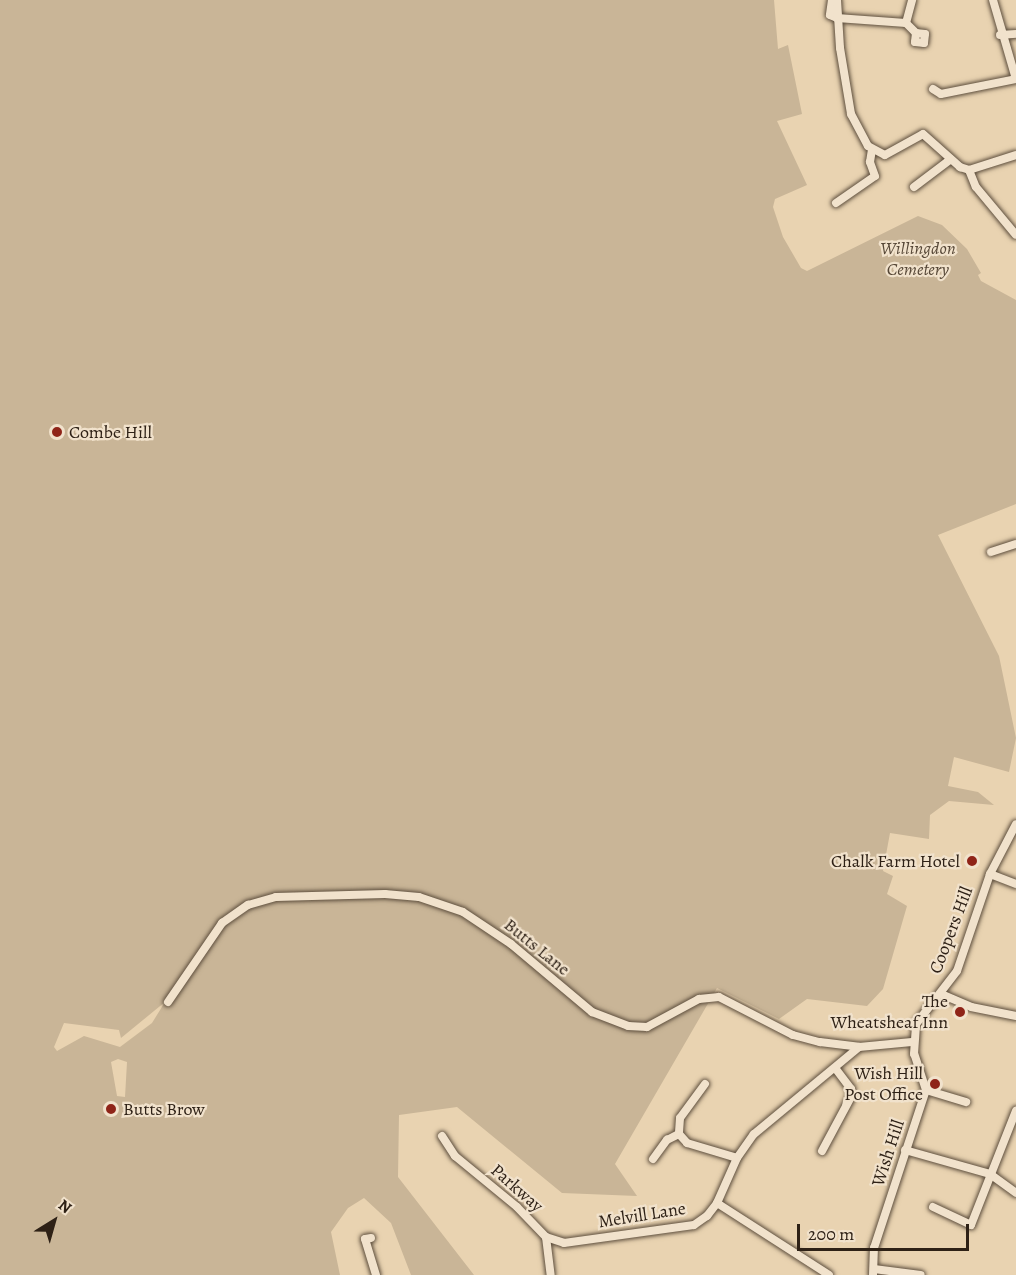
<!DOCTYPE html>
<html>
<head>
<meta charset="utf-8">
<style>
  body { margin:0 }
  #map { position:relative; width:1016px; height:1275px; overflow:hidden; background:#e9d3b1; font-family:Alegreya,serif }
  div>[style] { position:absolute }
  .green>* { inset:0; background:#c9b597 }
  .roads { filter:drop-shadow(0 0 2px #5d4e3d) drop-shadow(0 0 2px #5d4e3d) }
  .minor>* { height:8px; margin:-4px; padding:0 4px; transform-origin:4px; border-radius:4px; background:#f1e2cc }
  .dots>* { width:16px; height:16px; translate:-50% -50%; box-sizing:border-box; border:3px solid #f1e2cc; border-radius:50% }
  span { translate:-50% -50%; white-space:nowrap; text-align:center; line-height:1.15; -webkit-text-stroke:4.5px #f1e2cc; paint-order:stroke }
  .park-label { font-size:18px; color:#554636; font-style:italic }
  .poi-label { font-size:18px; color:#2e2116 }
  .left { translate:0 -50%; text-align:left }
  .right { translate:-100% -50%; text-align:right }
  .street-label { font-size:18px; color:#2e2116 }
  .north { position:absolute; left:24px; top:1191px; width:60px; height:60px; -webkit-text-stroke:4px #f1e2cc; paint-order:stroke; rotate:37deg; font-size:16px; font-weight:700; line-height:24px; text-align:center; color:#2e2116 }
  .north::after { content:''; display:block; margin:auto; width:21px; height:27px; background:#2e2116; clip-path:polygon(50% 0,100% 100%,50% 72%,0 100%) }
  .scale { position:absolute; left:797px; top:1224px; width:172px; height:27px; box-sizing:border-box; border:3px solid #2e2116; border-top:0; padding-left:8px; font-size:18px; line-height:21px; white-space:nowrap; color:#2e2116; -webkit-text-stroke:4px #f1e2cc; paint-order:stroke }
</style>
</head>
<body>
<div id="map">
  <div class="green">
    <div style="clip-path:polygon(evenodd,0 0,774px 0,778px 49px,788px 45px,802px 114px,777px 121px,807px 185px,775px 199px,773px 207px,783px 237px,801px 268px,807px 271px,918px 216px,942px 225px,967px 249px,981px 273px,978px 275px,981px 281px,1016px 300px,1016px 504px,938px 535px,999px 656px,1016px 738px,1009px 772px,954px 757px,948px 786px,978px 792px,994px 805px,949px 801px,930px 815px,929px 839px,890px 833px,883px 871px,893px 876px,887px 894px,907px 906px,883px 989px,867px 1006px,807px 999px,779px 1019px,717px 988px,615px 1164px,637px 1196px,562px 1193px,457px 1107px,399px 1115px,398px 1177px,474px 1275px,411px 1275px,391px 1223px,364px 1198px,348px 1208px,331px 1232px,340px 1275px,0 1275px,0 0,165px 1002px,152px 1023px,120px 1047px,84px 1036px,57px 1051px,54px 1047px,64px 1023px,119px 1030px,121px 1038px,165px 1002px,0 0,118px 1059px,127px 1062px,125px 1097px,117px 1096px,111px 1062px,118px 1059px)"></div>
  </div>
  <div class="roads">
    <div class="minor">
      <div style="left:832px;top:0;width:15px;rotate:98deg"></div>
      <div style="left:830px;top:15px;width:8px;rotate:23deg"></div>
      <div style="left:837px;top:18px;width:69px;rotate:4.1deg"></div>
      <div style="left:906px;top:23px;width:24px;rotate:-75deg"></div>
      <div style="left:837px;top:0;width:48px;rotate:86.4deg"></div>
      <div style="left:840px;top:48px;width:67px;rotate:80.5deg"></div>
      <div style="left:851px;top:114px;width:36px;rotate:62deg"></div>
      <div style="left:868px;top:146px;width:19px;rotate:28deg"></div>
      <div style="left:885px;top:155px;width:43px;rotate:-28.9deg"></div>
      <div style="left:923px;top:134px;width:50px;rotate:41.7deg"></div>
      <div style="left:960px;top:167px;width:9px;rotate:18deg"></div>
      <div style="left:969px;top:170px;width:49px;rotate:-17.7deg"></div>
      <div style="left:993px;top:0;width:82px;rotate:73.8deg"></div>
      <div style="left:906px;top:23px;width:14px;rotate:45deg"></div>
      <div style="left:916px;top:33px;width:9px;rotate:6deg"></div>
      <div style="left:925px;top:34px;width:9px;rotate:96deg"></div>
      <div style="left:924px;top:43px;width:9px;rotate:-174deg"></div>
      <div style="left:915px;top:42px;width:9px;rotate:-84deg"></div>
      <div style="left:1000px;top:35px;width:16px;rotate:-4deg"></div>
      <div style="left:933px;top:89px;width:9px;rotate:32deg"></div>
      <div style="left:941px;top:94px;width:76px;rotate:-11.3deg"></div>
      <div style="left:969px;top:170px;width:18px;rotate:68deg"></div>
      <div style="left:976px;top:187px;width:62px;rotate:50.2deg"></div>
      <div style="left:914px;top:187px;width:46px;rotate:-37.1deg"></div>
      <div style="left:836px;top:203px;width:47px;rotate:-34.7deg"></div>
      <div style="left:875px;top:176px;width:15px;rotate:-110deg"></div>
      <div style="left:870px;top:162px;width:13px;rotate:-81deg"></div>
      <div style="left:991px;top:552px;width:26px;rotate:-18deg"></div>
      <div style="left:990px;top:874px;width:28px;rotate:21deg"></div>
      <div style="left:941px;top:994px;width:33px;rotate:23deg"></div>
      <div style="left:971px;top:1007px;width:46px;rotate:11.3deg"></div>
      <div style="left:168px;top:1002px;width:96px;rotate:-55.6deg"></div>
      <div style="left:222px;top:923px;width:32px;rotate:-35deg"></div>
      <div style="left:248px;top:905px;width:29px;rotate:-16deg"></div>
      <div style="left:276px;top:897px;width:109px;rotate:-1.6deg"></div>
      <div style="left:385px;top:894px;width:34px;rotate:5deg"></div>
      <div style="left:419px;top:897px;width:46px;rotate:18.8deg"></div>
      <div style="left:463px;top:912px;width:58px;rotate:33.7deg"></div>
      <div style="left:511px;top:944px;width:106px;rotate:40deg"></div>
      <div style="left:592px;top:1012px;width:39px;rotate:21deg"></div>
      <div style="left:628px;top:1026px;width:19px;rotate:3deg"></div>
      <div style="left:647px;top:1027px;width:59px;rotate:-28.3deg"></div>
      <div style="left:699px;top:999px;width:20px;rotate:-6deg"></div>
      <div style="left:719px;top:997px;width:83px;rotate:27.2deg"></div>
      <div style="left:793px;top:1035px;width:28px;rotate:15deg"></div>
      <div style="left:820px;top:1042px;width:39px;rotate:7deg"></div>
      <div style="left:859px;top:1047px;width:53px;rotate:-5.4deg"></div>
      <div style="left:705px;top:1084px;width:42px;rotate:126.3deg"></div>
      <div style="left:680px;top:1118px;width:16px;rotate:94deg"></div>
      <div style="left:679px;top:1134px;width:12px;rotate:48deg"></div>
      <div style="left:687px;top:1143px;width:52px;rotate:16.7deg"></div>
      <div style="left:926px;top:1090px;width:42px;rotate:16.7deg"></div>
      <div style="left:442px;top:1136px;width:24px;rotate:57deg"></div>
      <div style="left:455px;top:1156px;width:80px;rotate:39.4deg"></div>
      <div style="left:517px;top:1207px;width:42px;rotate:46deg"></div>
      <div style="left:546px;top:1237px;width:38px;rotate:83deg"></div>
      <div style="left:905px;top:1150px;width:88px;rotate:15.8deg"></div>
      <div style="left:990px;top:1174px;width:32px;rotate:36deg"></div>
      <div style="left:822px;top:1151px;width:61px;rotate:-61.8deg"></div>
      <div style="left:851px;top:1097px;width:8px;rotate:-90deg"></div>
      <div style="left:851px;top:1089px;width:25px;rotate:-127deg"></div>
      <div style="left:653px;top:1159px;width:24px;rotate:-54deg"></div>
      <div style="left:667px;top:1140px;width:13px;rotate:-27deg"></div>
      <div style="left:717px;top:1203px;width:133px;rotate:32.7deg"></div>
      <div style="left:933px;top:1207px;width:42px;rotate:25.3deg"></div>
      <div style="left:971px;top:1225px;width:123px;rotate:-68.5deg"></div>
      <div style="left:546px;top:1237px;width:19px;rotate:18deg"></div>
      <div style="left:564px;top:1243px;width:131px;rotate:-7.9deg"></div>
      <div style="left:694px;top:1225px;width:16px;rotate:-35deg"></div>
      <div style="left:707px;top:1216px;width:16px;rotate:-52deg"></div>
      <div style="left:717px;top:1203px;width:49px;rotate:-66deg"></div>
      <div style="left:737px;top:1158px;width:29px;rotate:-55deg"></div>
      <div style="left:754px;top:1134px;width:136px;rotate:-39.6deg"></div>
      <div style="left:371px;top:1238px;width:6px;rotate:171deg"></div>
      <div style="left:365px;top:1239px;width:38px;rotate:73deg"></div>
      <div style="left:874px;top:1269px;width:47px;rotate:7.3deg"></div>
      <div style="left:873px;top:1275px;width:27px;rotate:-88deg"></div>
      <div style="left:874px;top:1248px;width:166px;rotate:-71.8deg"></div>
      <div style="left:926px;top:1090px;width:38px;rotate:-108deg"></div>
      <div style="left:914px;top:1054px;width:30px;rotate:-86deg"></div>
      <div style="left:916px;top:1024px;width:67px;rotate:-52.3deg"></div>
      <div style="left:957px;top:971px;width:102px;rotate:-71.2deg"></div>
      <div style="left:990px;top:874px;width:56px;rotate:-62.5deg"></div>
    </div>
  </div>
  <div class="dots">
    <div style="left:57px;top:432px;background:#8f2418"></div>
    <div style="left:972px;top:861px;background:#8f2418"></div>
    <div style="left:960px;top:1012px;background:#8f2418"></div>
    <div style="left:935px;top:1084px;background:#8f2418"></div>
    <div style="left:111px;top:1109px;background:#8f2418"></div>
  </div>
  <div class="park-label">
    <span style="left:918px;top:259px">Willingdon<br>Cemetery</span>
  </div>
  <div class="poi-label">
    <span class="left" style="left:69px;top:432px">Combe Hill</span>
    <span class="right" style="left:960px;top:861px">Chalk Farm Hotel</span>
    <span class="right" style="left:948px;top:1012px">The<br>Wheatsheaf Inn</span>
    <span class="right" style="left:923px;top:1084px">Wish Hill<br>Post Office</span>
    <span class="left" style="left:123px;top:1109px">Butts Brow</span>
  </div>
  <div class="street-label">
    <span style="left:951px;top:930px;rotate:-69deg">Coopers Hill</span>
    <span style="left:537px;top:947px;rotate:39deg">Butts Lane</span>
    <span style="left:888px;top:1153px;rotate:-72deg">Wish Hill</span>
    <span style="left:517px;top:1188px;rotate:41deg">Parkway</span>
    <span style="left:642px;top:1215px;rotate:-9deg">Melvill Lane</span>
  </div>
  <div class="north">N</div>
  <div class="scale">200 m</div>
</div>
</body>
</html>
